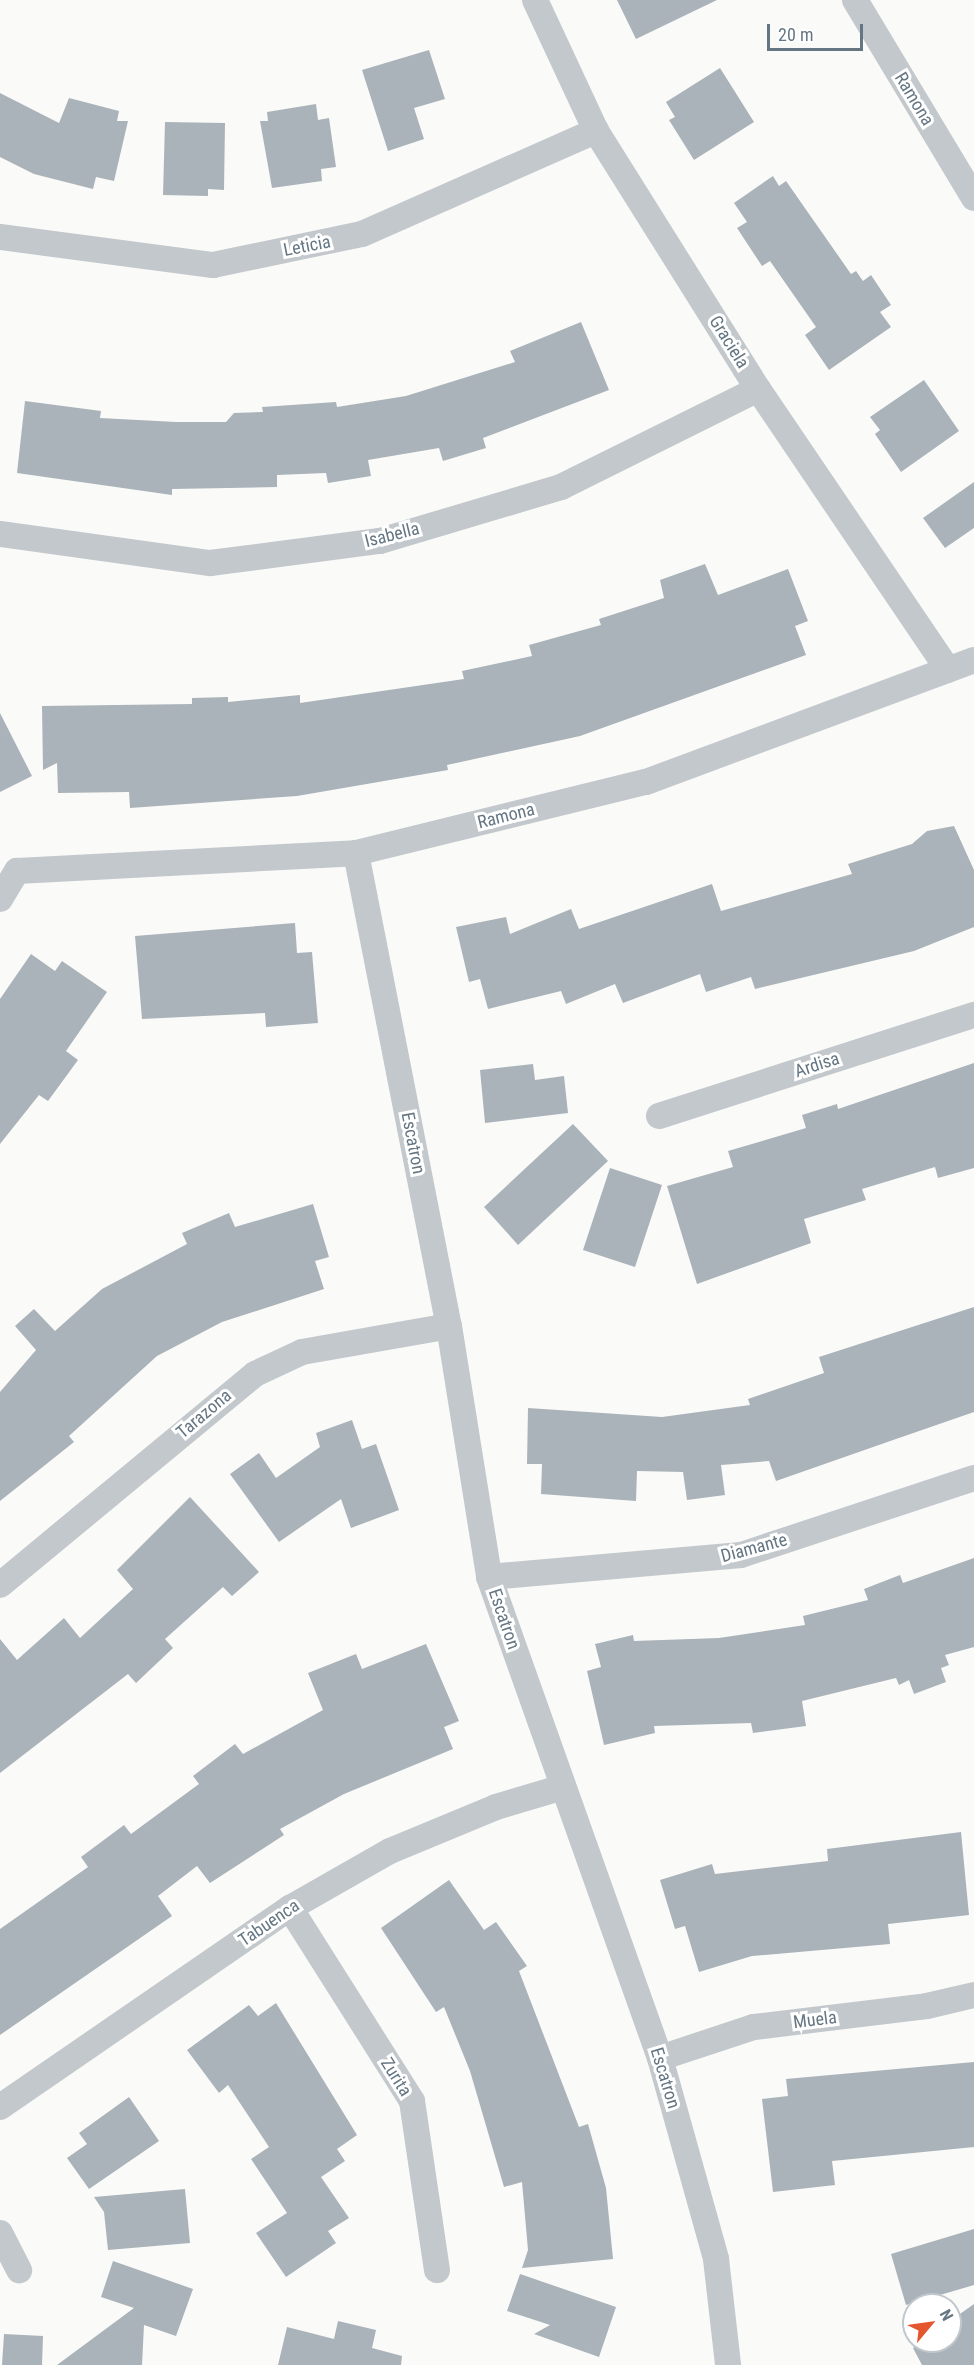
<!DOCTYPE html>
<html>
<head>
<meta charset="utf-8">
<style>
  body { margin:0 }
  #map { position:relative; width:974px; height:2365px; overflow:hidden; background:#fafaf8; font-family:"Roboto Condensed",sans-serif }
  div>[style] { position:absolute }
  .building>* { inset:0; background:#aab3b9 }
  .minor>* { height:26px; margin:-13px; padding:0 13px; transform-origin:13px; border-radius:13px; background:#c3c8cc }
  span { translate:-50% -50%; white-space:nowrap; text-align:center; line-height:1.15; -webkit-text-stroke:6px #fff; paint-order:stroke }
  .street-label { font-size:18px; color:#657683 }
  .north { position:absolute; left:902px; top:2293px; width:60px; height:60px; box-sizing:border-box; background:#fff; border:2px solid #c1c8cd; border-radius:50%; rotate:61deg; font-size:16px; font-weight:700; line-height:24px; text-align:center; color:#657683 }
  .north::after { content:''; display:block; margin:auto; width:21px; height:27px; background:#e4572e; clip-path:polygon(50% 0,100% 100%,50% 72%,0 100%) }
  .scale { position:absolute; left:767px; top:24px; width:96px; height:27px; box-sizing:border-box; border:3px solid #657683; border-top:0; padding-left:8px; font-size:18px; line-height:21px; white-space:nowrap; color:#657683; -webkit-text-stroke:4px #fff; paint-order:stroke }
</style>
</head>
<body>
<div id="map">
  <div class="building">
    <div style="clip-path:polygon(617px 0,717px 0,636px 39px)"></div>
    <div style="clip-path:polygon(429px 50px,445px 99px,414px 108px,424px 139px,388px 151px,362px 70px)"></div>
    <div style="clip-path:polygon(720px 68px,754px 122px,694px 160px,669px 120px,675px 117px,666px 102px)"></div>
    <div style="clip-path:polygon(0 93px,59px 123px,69px 98px,119px 111px,117px 121px,128px 121px,114px 181px,96px 177px,93px 189px,34px 174px,0 157px)"></div>
    <div style="clip-path:polygon(316px 104px,318px 120px,329px 118px,336px 167px,321px 169px,322px 181px,272px 188px,260px 121px,268px 121px,267px 112px)"></div>
    <div style="clip-path:polygon(165px 122px,225px 123px,224px 190px,208px 189px,208px 196px,163px 195px)"></div>
    <div style="clip-path:polygon(773px 176px,779px 186px,786px 181px,851px 274px,856px 271px,863px 281px,871px 275px,891px 305px,880px 312px,891px 327px,829px 370px,805px 335px,816px 327px,770px 261px,762px 266px,737px 228px,747px 222px,734px 203px)"></div>
    <div style="clip-path:polygon(581px 322px,609px 390px,483px 438px,486px 448px,443px 461px,439px 448px,368px 460px,371px 476px,328px 483px,326px 473px,277px 475px,277px 487px,172px 489px,172px 495px,17px 473px,25px 401px,101px 411px,100px 418px,176px 422px,226px 422px,234px 413px,263px 412px,262px 407px,336px 402px,337px 407px,406px 396px,515px 362px,510px 351px)"></div>
    <div style="clip-path:polygon(924px 380px,959px 431px,901px 472px,875px 434px,880px 430px,870px 417px)"></div>
    <div style="clip-path:polygon(974px 482px,974px 528px,945px 548px,923px 518px)"></div>
    <div style="clip-path:polygon(705px 564px,718px 595px,788px 569px,808px 621px,795px 626px,806px 655px,580px 736px,447px 765px,448px 770px,297px 796px,130px 808px,129px 792px,58px 793px,57px 763px,43px 770px,42px 706px,192px 704px,192px 698px,228px 697px,228px 702px,300px 695px,300px 703px,464px 679px,462px 671px,532px 656px,529px 645px,601px 625px,599px 619px,664px 598px,660px 580px)"></div>
    <div style="clip-path:polygon(0 713px,32px 776px,0 792px)"></div>
    <div style="clip-path:polygon(954px 826px,974px 870px,974px 927px,914px 951px,755px 989px,751px 977px,706px 992px,700px 974px,623px 1003px,615px 984px,566px 1004px,561px 991px,488px 1009px,480px 979px,469px 982px,456px 927px,506px 917px,510px 934px,571px 909px,579px 929px,712px 884px,721px 911px,852px 874px,848px 864px,912px 844px,927px 831px)"></div>
    <div style="clip-path:polygon(295px 923px,297px 953px,312px 952px,318px 1023px,266px 1027px,265px 1013px,142px 1019px,135px 936px)"></div>
    <div style="clip-path:polygon(31px 954px,55px 971px,62px 961px,107px 992px,66px 1051px,78px 1060px,48px 1101px,39px 1095px,0 1144px,0 999px)"></div>
    <div style="clip-path:polygon(974px 1063px,974px 1168px,938px 1178px,935px 1167px,862px 1189px,866px 1200px,804px 1219px,811px 1243px,697px 1284px,667px 1186px,733px 1167px,728px 1151px,806px 1128px,802px 1115px,837px 1104px,838px 1109px)"></div>
    <div style="clip-path:polygon(533px 1064px,535px 1080px,564px 1076px,568px 1113px,485px 1123px,480px 1070px)"></div>
    <div style="clip-path:polygon(573px 1124px,608px 1161px,518px 1245px,484px 1207px)"></div>
    <div style="clip-path:polygon(610px 1168px,662px 1185px,635px 1267px,583px 1250px)"></div>
    <div style="clip-path:polygon(313px 1204px,329px 1257px,315px 1261px,324px 1289px,222px 1322px,157px 1356px,69px 1436px,74px 1442px,0 1501px,0 1392px,36px 1350px,15px 1326px,34px 1309px,55px 1331px,102px 1289px,187px 1244px,182px 1233px,229px 1213px,235px 1227px)"></div>
    <div style="clip-path:polygon(974px 1307px,974px 1412px,896px 1439px,776px 1481px,769px 1461px,721px 1465px,725px 1495px,687px 1500px,683px 1472px,637px 1471px,636px 1501px,541px 1494px,542px 1464px,527px 1464px,528px 1408px,662px 1417px,750px 1405px,748px 1399px,824px 1373px,819px 1357px)"></div>
    <div style="clip-path:polygon(352px 1420px,362px 1449px,376px 1444px,399px 1510px,351px 1528px,341px 1499px,279px 1542px,230px 1474px,259px 1453px,276px 1478px,320px 1447px,316px 1433px)"></div>
    <div style="clip-path:polygon(190px 1497px,259px 1572px,232px 1596px,223px 1587px,165px 1639px,173px 1648px,136px 1683px,128px 1674px,0 1773px,0 1639px,17px 1660px,64px 1618px,80px 1638px,133px 1589px,117px 1570px)"></div>
    <div style="clip-path:polygon(974px 1558px,974px 1647px,945px 1655px,949px 1665px,941px 1668px,946px 1682px,914px 1694px,909px 1680px,899px 1685px,896px 1678px,802px 1701px,806px 1726px,753px 1733px,751px 1723px,654px 1726px,655px 1733px,604px 1745px,587px 1671px,601px 1667px,595px 1644px,633px 1635px,634px 1641px,719px 1638px,805px 1625px,803px 1616px,868px 1600px,864px 1589px,900px 1575px,903px 1583px)"></div>
    <div style="clip-path:polygon(426px 1644px,459px 1721px,444px 1727px,453px 1749px,344px 1794px,280px 1829px,284px 1835px,210px 1883px,197px 1866px,158px 1896px,172px 1916px,0 2035px,0 1929px,88px 1867px,81px 1857px,124px 1825px,131px 1834px,199px 1784px,193px 1776px,235px 1744px,243px 1754px,323px 1710px,308px 1673px,356px 1654px,362px 1669px)"></div>
    <div style="clip-path:polygon(961px 1832px,969px 1915px,888px 1924px,890px 1944px,752px 1956px,699px 1972px,685px 1926px,675px 1929px,660px 1880px,712px 1864px,715px 1874px,828px 1861px,827px 1849px)"></div>
    <div style="clip-path:polygon(449px 1880px,484px 1930px,496px 1922px,527px 1966px,519px 1971px,579px 2127px,588px 2124px,606px 2188px,613px 2259px,522px 2268px,528px 2250px,522px 2182px,504px 2187px,470px 2071px,444px 2007px,436px 2012px,381px 1928px)"></div>
    <div style="clip-path:polygon(276px 2003px,357px 2135px,337px 2149px,345px 2161px,321px 2177px,349px 2218px,328px 2231px,336px 2243px,286px 2277px,256px 2233px,287px 2213px,251px 2159px,269px 2147px,228px 2085px,219px 2093px,187px 2050px,249px 2005px,258px 2016px)"></div>
    <div style="clip-path:polygon(974px 2062px,974px 2147px,832px 2161px,835px 2185px,773px 2192px,762px 2099px,788px 2096px,786px 2079px)"></div>
    <div style="clip-path:polygon(129px 2097px,159px 2141px,89px 2189px,67px 2158px,87px 2144px,79px 2133px)"></div>
    <div style="clip-path:polygon(185px 2189px,190px 2243px,108px 2250px,104px 2212px,94px 2197px)"></div>
    <div style="clip-path:polygon(974px 2229px,974px 2285px,906px 2305px,891px 2254px)"></div>
    <div style="clip-path:polygon(113px 2261px,193px 2289px,176px 2336px,144px 2325px,142px 2365px,57px 2365px,134px 2308px,101px 2297px)"></div>
    <div style="clip-path:polygon(520px 2274px,616px 2307px,599px 2357px,534px 2334px,550px 2325px,507px 2311px)"></div>
    <div style="clip-path:polygon(974px 2304px,974px 2365px,922px 2365px,913px 2348px,923px 2341px,950px 2341px,950px 2321px)"></div>
    <div style="clip-path:polygon(338px 2321px,376px 2330px,372px 2348px,402px 2356px,401px 2365px,278px 2365px,287px 2327px,334px 2339px)"></div>
    <div style="clip-path:polygon(4px 2334px,43px 2336px,42px 2365px,2px 2365px)"></div>
  </div>
  <div class="minor">
    <div style="left:535px;top:0;width:145px;rotate:65deg"></div>
    <div style="left:596px;top:131px;width:305px;rotate:57.9deg"></div>
    <div style="left:758px;top:389px;width:339px;rotate:55.9deg"></div>
    <div style="left:855px;top:0;width:231px;rotate:59deg"></div>
    <div style="left:0;top:237px;width:215px;rotate:7.5deg"></div>
    <div style="left:213px;top:265px;width:152px;rotate:-11.8deg"></div>
    <div style="left:362px;top:234px;width:256px;rotate:-23.8deg"></div>
    <div style="left:0;top:534px;width:212px;rotate:7.9deg"></div>
    <div style="left:210px;top:563px;width:171px;rotate:-7.4deg"></div>
    <div style="left:380px;top:541px;width:189px;rotate:-16.6deg"></div>
    <div style="left:561px;top:487px;width:220px;rotate:-26.4deg"></div>
    <div style="left:356px;top:853px;width:482px;rotate:78.9deg"></div>
    <div style="left:449px;top:1326px;width:254px;rotate:80.9deg"></div>
    <div style="left:489px;top:1577px;width:510px;rotate:70.43deg"></div>
    <div style="left:660px;top:2058px;width:209px;rotate:74.4deg"></div>
    <div style="left:716px;top:2259px;width:107px;rotate:83.5deg"></div>
    <div style="left:0;top:899px;width:33px;rotate:-59deg"></div>
    <div style="left:17px;top:871px;width:339px;rotate:-3deg"></div>
    <div style="left:356px;top:853px;width:299px;rotate:-13.8deg"></div>
    <div style="left:646px;top:782px;width:350px;rotate:-20.4deg"></div>
    <div style="left:659px;top:1116px;width:331px;rotate:-17.8deg"></div>
    <div style="left:489px;top:1577px;width:253px;rotate:-5deg"></div>
    <div style="left:741px;top:1555px;width:245px;rotate:-18.3deg"></div>
    <div style="left:0;top:1585px;width:331px;rotate:-39.6deg"></div>
    <div style="left:255px;top:1374px;width:52px;rotate:-25.1deg"></div>
    <div style="left:302px;top:1352px;width:149px;rotate:-10deg"></div>
    <div style="left:290px;top:1908px;width:228px;rotate:57.7deg"></div>
    <div style="left:412px;top:2101px;width:171px;rotate:81.6deg"></div>
    <div style="left:660px;top:2058px;width:99px;rotate:-18.3deg"></div>
    <div style="left:754px;top:2027px;width:174px;rotate:-6.9deg"></div>
    <div style="left:927px;top:2006px;width:48px;rotate:-13.2deg"></div>
    <div style="left:0;top:2107px;width:352px;rotate:-34.5deg"></div>
    <div style="left:290px;top:1908px;width:115px;rotate:-29.7deg"></div>
    <div style="left:390px;top:1851px;width:115px;rotate:-22.5deg"></div>
    <div style="left:496px;top:1807px;width:70px;rotate:-16.6deg"></div>
    <div style="left:0;top:2233px;width:42px;rotate:62.8deg"></div>
  </div>
  <div class="street-label">
    <span style="left:914px;top:99px;rotate:59deg">Ramona</span>
    <span style="left:307px;top:246px;rotate:-11deg">Leticia</span>
    <span style="left:729px;top:342px;rotate:58deg">Graciela</span>
    <span style="left:392px;top:535px;rotate:-14deg">Isabella</span>
    <span style="left:506px;top:816px;rotate:-14deg">Ramona</span>
    <span style="left:817px;top:1065px;rotate:-18deg">Ardisa</span>
    <span style="left:413px;top:1143px;rotate:79deg">Escatron</span>
    <span style="left:204px;top:1414px;rotate:-40deg">Tarazona</span>
    <span style="left:754px;top:1548px;rotate:-15deg">Diamante</span>
    <span style="left:504px;top:1619px;rotate:71deg">Escatron</span>
    <span style="left:269px;top:1923px;rotate:-34deg">Tabuenca</span>
    <span style="left:815px;top:2020px;rotate:-7deg">Muela</span>
    <span style="left:396px;top:2077px;rotate:58deg">Zurita</span>
    <span style="left:665px;top:2078px;rotate:73deg">Escatron</span>
  </div>
  <div class="north">N</div>
  <div class="scale">20 m</div>
</div>
</body>
</html>
